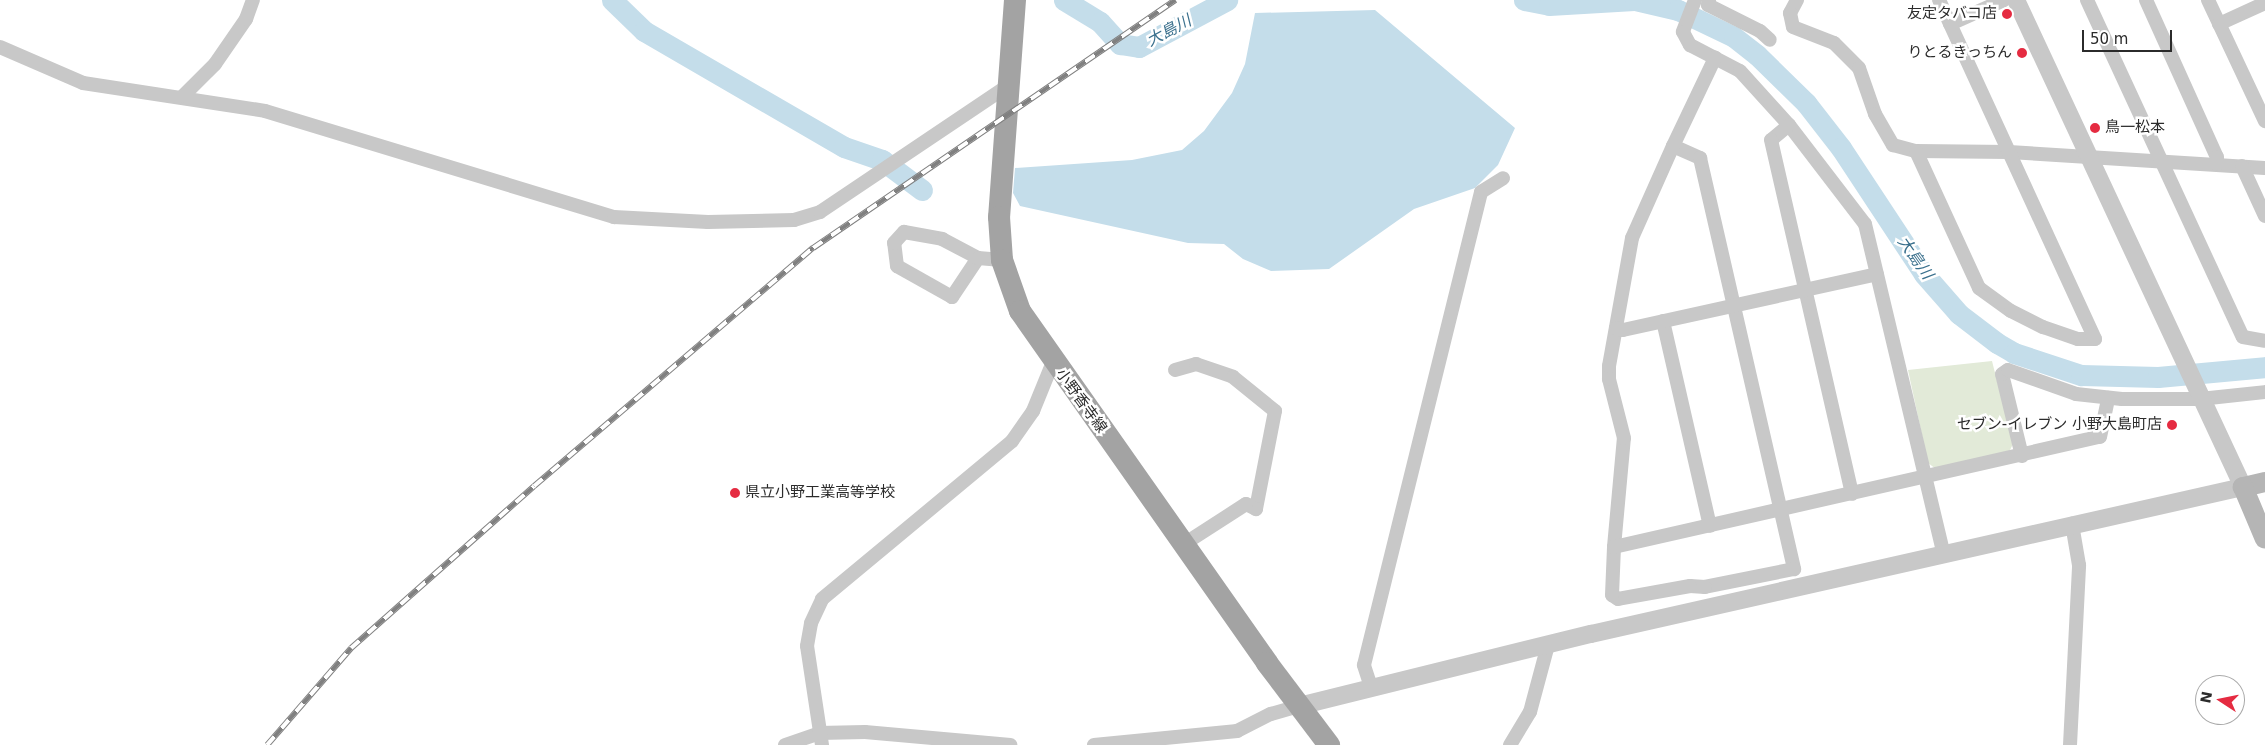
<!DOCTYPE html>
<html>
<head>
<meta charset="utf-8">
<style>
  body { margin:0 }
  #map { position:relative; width:2265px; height:745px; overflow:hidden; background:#fff; font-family:"DejaVu Sans","Noto Sans JP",sans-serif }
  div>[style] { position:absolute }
  .green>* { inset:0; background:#e2ead8 }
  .water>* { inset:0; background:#c4ddea }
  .river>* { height:21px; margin:-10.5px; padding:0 10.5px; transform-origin:10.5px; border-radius:10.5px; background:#c4ddea }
  .minor>* { height:14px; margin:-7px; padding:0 7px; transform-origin:7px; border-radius:7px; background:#c8c8c8 }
  .tertiary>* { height:18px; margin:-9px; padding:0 9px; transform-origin:9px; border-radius:9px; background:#c8c8c8 }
  .secondary>* { height:20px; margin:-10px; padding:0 10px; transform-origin:10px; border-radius:10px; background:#b5b5b5 }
  .primary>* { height:22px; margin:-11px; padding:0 11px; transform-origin:11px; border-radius:11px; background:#a3a3a3 }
  .rail>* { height:5.5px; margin-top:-2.75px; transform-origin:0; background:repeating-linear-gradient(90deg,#fff 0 11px,#808080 0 22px); box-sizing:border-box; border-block:1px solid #808080 }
  .dots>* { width:14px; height:14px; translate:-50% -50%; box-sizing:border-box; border:2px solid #fff; border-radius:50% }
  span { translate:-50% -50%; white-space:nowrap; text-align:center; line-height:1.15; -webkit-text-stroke:5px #fff; paint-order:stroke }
  .poi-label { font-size:15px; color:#2b2b2b }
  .right { translate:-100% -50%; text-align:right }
  .left { translate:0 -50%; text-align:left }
  .street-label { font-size:15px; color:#2b2b2b }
  .water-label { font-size:16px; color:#3a708d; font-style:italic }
  .north { position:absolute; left:2195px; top:675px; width:50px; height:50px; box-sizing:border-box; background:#fff; border:1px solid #aaa; border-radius:50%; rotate:281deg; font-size:14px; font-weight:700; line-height:20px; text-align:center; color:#2b2b2b }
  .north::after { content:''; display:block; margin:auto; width:18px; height:22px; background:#e52b41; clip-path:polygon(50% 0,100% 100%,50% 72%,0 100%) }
  .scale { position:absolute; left:2082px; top:30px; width:90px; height:22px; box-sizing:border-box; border:2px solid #2b2b2b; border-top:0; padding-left:6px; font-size:15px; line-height:18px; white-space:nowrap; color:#2b2b2b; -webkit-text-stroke:4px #fff; paint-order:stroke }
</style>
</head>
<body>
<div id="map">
  <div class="green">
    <div style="clip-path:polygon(1992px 361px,2013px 444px,2009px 452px,1936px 469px,1928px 463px,1908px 370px)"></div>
  </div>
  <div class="water">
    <div style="clip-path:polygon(1375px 10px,1515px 128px,1498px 165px,1475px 188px,1414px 209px,1329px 269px,1271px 271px,1243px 259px,1224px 244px,1188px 243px,1020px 206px,1013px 193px,1015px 168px,1132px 160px,1182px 150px,1204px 131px,1232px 93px,1245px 64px,1255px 13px)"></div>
  </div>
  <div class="river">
    <div style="left:612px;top:0;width:45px;rotate:44.1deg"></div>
    <div style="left:644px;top:31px;width:231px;rotate:30.1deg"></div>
    <div style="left:844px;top:147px;width:40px;rotate:18.9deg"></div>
    <div style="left:882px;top:160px;width:50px;rotate:36.9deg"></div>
    <div style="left:1064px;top:0;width:42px;rotate:31.4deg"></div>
    <div style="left:1100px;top:22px;width:30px;rotate:48deg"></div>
    <div style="left:1120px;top:44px;width:19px;rotate:9deg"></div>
    <div style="left:1139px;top:47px;width:100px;rotate:-28.1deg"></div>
    <div style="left:1524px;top:0;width:25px;rotate:11deg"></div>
    <div style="left:1549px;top:5px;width:85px;rotate:-3.4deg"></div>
    <div style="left:1635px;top:0;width:44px;rotate:13.1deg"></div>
    <div style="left:1678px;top:10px;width:62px;rotate:25.7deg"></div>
    <div style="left:1734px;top:37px;width:29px;rotate:38deg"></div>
    <div style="left:1757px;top:55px;width:69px;rotate:44.4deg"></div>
    <div style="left:1806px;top:103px;width:57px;rotate:52.1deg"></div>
    <div style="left:1841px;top:148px;width:151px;rotate:56.6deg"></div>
    <div style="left:1924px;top:274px;width:53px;rotate:48.8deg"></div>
    <div style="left:1959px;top:314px;width:48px;rotate:37.3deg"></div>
    <div style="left:1997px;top:343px;width:20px;rotate:30deg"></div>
    <div style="left:2014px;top:353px;width:71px;rotate:18.2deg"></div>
    <div style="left:2081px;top:375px;width:77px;rotate:1.5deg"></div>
    <div style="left:2158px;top:377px;width:107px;rotate:-5.3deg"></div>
  </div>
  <div class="minor">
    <div style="left:1695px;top:0;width:34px;rotate:111deg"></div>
    <div style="left:1683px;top:32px;width:15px;rotate:62deg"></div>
    <div style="left:1690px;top:45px;width:56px;rotate:27.5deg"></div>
    <div style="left:1740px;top:71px;width:73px;rotate:47.8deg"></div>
    <div style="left:1789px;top:125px;width:125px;rotate:52.5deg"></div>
    <div style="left:1865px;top:224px;width:340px;rotate:76.6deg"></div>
    <div style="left:1709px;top:0;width:5px;rotate:101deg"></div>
    <div style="left:1708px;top:5px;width:58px;rotate:26.6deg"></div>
    <div style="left:1760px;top:31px;width:13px;rotate:42deg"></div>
    <div style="left:1797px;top:0;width:15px;rotate:118deg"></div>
    <div style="left:1790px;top:13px;width:14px;rotate:78deg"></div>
    <div style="left:1793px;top:27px;width:44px;rotate:21.3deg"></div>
    <div style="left:1834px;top:43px;width:35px;rotate:45deg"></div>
    <div style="left:1859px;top:68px;width:49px;rotate:70.8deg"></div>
    <div style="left:1875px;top:114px;width:36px;rotate:60deg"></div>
    <div style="left:1893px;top:145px;width:24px;rotate:15deg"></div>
    <div style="left:1916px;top:151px;width:93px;rotate:0.6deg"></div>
    <div style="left:2009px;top:152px;width:256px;rotate:3.6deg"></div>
    <div style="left:2087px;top:0;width:371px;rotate:65.2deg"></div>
    <div style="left:2243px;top:337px;width:22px;rotate:10deg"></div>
    <div style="left:2146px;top:0;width:172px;rotate:65.7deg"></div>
    <div style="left:2217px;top:157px;width:7px;rotate:90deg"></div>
    <div style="left:2208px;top:0;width:134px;rotate:64.8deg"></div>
    <div style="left:1950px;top:24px;width:59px;rotate:-24deg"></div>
    <div style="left:2219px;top:24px;width:51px;rotate:-24.5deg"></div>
    <div style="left:0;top:47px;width:90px;rotate:23.4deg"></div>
    <div style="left:83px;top:83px;width:184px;rotate:8.7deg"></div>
    <div style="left:265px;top:111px;width:365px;rotate:16.9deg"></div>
    <div style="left:614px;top:217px;width:94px;rotate:3deg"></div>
    <div style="left:708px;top:222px;width:86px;rotate:-1.3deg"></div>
    <div style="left:794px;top:220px;width:27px;rotate:-17deg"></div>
    <div style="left:820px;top:212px;width:228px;rotate:-33.9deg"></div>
    <div style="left:183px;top:96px;width:45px;rotate:-45deg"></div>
    <div style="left:215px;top:64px;width:55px;rotate:-55.4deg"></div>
    <div style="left:246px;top:19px;width:20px;rotate:-70deg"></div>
    <div style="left:1789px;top:125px;width:23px;rotate:140deg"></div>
    <div style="left:1771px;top:140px;width:363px;rotate:77.1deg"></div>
    <div style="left:1673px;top:146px;width:30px;rotate:24deg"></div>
    <div style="left:1700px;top:158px;width:422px;rotate:77.1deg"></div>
    <div style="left:1794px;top:569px;width:91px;rotate:168.6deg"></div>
    <div style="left:1705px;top:587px;width:15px;rotate:-176deg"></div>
    <div style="left:1690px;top:586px;width:73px;rotate:169.8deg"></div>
    <div style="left:1618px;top:599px;width:7px;rotate:-146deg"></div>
    <div style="left:1612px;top:595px;width:48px;rotate:-87.6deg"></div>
    <div style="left:1614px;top:547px;width:109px;rotate:-84.8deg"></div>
    <div style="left:1624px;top:438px;width:61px;rotate:-104.3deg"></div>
    <div style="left:1609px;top:379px;width:13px;rotate:-90deg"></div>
    <div style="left:1609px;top:366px;width:130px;rotate:-79.8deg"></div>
    <div style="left:1632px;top:238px;width:101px;rotate:-66deg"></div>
    <div style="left:1673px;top:146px;width:98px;rotate:-64.5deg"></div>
    <div style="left:1916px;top:151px;width:151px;rotate:65.3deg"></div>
    <div style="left:1979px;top:288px;width:39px;rotate:36deg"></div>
    <div style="left:2011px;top:311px;width:36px;rotate:27deg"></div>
    <div style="left:2043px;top:327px;width:37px;rotate:19deg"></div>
    <div style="left:2078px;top:339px;width:17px"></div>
    <div style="left:2095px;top:339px;width:373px;rotate:-114.7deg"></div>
    <div style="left:2242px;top:166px;width:55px;rotate:65.3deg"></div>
    <div style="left:978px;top:258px;width:47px;rotate:123.7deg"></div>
    <div style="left:952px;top:297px;width:63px;rotate:-150.6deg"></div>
    <div style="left:897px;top:266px;width:23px;rotate:-97deg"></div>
    <div style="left:894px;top:243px;width:15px;rotate:-48deg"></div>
    <div style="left:904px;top:232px;width:39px;rotate:10deg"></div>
    <div style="left:942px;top:239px;width:41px;rotate:27.8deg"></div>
    <div style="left:978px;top:258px;width:24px;rotate:5deg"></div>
    <div style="left:1663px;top:321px;width:210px;rotate:77.1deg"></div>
    <div style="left:1616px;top:328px;width:7px;rotate:16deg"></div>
    <div style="left:1623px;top:330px;width:260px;rotate:-12.4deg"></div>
    <div style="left:1175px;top:370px;width:22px;rotate:-16deg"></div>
    <div style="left:1196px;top:364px;width:39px;rotate:19deg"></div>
    <div style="left:1233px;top:377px;width:54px;rotate:39deg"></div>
    <div style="left:1275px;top:411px;width:100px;rotate:101deg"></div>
    <div style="left:1256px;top:509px;width:11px;rotate:-153deg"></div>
    <div style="left:1246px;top:504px;width:74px;rotate:147.2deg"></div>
    <div style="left:2022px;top:456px;width:84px;rotate:-103.7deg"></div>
    <div style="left:2002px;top:374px;width:7px;rotate:-34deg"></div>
    <div style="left:2008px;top:370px;width:72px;rotate:19.4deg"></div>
    <div style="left:2076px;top:394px;width:46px;rotate:6.2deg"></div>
    <div style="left:2122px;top:399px;width:78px"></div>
    <div style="left:2200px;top:399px;width:65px;rotate:-6.1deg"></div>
    <div style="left:1614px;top:547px;width:498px;rotate:-12.8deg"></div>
    <div style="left:2100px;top:437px;width:40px;rotate:-78deg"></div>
    <div style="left:1371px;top:687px;width:23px;rotate:-108deg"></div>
    <div style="left:1364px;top:665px;width:487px;rotate:-76.1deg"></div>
    <div style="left:1481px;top:192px;width:26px;rotate:-32deg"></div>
    <div style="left:785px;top:745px;width:36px;rotate:-19deg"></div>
    <div style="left:819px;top:733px;width:46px;rotate:-1.2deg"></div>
    <div style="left:865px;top:732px;width:146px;rotate:5.1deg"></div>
    <div style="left:822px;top:745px;width:100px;rotate:-98.6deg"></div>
    <div style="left:807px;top:646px;width:23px;rotate:-80deg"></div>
    <div style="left:811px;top:623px;width:26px;rotate:-65deg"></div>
    <div style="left:822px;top:599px;width:247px;rotate:-39.7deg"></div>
    <div style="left:1012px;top:441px;width:37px;rotate:-55deg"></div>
    <div style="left:1033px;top:411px;width:53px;rotate:-67.8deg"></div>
    <div style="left:1094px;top:745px;width:144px;rotate:-5.6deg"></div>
    <div style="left:1237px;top:731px;width:38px;rotate:-27deg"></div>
    <div style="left:1271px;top:714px;width:29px;rotate:-16deg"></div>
    <div style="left:1510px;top:745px;width:39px;rotate:-59deg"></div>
    <div style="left:1530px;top:712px;width:69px;rotate:-75deg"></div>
    <div style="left:2070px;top:745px;width:180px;rotate:-87.1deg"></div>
    <div style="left:2079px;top:565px;width:42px;rotate:-99.7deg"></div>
  </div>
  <div class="tertiary">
    <div style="left:1299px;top:706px;width:301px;rotate:-13.9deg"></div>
    <div style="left:1591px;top:634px;width:668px;rotate:-12.71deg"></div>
    <div style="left:2243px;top:487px;width:537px;rotate:-114.99deg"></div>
  </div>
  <div class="secondary">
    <div style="left:2265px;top:482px;width:23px;rotate:167deg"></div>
    <div style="left:2243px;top:487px;width:56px;rotate:67.1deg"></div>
  </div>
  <div class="primary">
    <div style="left:1015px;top:0;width:218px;rotate:94.2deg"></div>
    <div style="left:999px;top:217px;width:43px;rotate:86deg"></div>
    <div style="left:1002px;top:260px;width:54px;rotate:70.6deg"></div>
    <div style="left:1020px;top:311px;width:430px;rotate:54.9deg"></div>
    <div style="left:1267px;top:663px;width:103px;rotate:52.9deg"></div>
  </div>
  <div class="rail">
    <div style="left:267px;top:745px;width:128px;rotate:-49.1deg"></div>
    <div style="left:351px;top:648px;width:244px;rotate:-41.5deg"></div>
    <div style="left:534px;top:486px;width:367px;rotate:-40.5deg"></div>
    <div style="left:813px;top:248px;width:439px;rotate:-34.4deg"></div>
  </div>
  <div class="dots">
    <div style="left:2007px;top:14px;background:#e52b41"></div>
    <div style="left:2022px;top:53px;background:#e52b41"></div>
    <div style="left:2095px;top:128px;background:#e52b41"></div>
    <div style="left:2172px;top:425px;background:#e52b41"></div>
    <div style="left:735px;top:493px;background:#e52b41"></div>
  </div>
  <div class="poi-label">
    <span class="right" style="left:1997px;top:14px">友定タバコ店</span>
    <span class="right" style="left:2012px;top:53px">りとるきっちん</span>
    <span class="left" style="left:2105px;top:128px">鳥一松本</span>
    <span class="right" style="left:2162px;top:425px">セブン-イレブン 小野大島町店</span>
    <span class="left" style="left:745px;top:493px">県立小野工業高等学校</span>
  </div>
  <div class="street-label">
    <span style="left:1081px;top:401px;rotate:54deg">小野香寺線</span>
  </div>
  <div class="water-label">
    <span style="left:1169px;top:31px;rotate:-28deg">大島川</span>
    <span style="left:1915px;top:258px;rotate:55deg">大島川</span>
  </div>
  <div class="north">N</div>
  <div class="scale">50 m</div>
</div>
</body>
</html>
